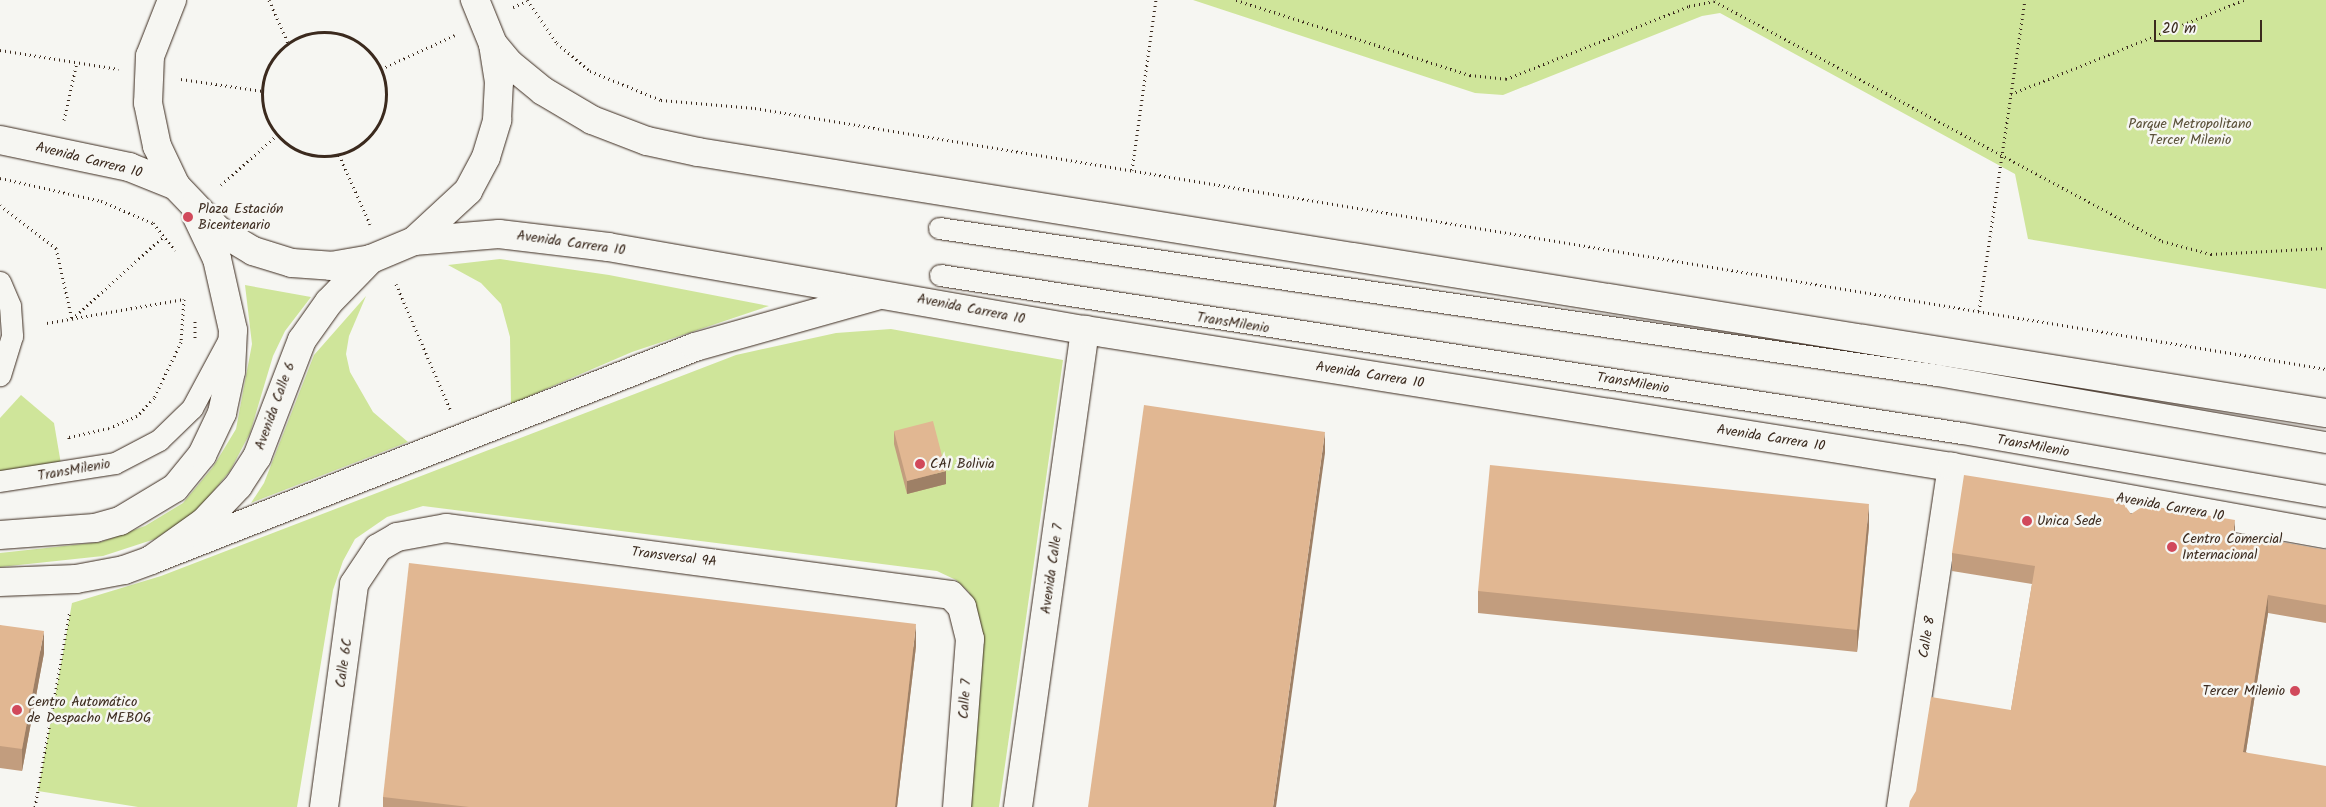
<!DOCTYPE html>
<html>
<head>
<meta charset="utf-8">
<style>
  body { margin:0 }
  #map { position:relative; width:2326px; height:807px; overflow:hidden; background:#f6f6f2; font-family:Kalam,sans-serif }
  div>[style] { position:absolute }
  .green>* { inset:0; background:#cfe59a }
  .path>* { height:3px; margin-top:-1.5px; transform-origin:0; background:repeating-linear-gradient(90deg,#3b2a1e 0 1px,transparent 0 5px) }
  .path>.ring { margin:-1.5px; padding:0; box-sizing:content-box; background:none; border:3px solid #3b2a1e; border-radius:50% }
  .roads { filter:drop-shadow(0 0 1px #3b2a1e) drop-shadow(0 0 1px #3b2a1e) }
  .service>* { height:21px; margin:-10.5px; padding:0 10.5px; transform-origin:10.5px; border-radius:10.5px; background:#f6f6f2 }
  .minor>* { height:28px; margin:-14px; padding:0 14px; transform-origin:14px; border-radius:14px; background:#f6f6f2 }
  .tertiary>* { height:28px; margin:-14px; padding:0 14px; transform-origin:14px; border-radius:14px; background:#f6f6f2 }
  .primary>* { height:28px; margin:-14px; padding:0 14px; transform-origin:14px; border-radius:14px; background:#f6f6f2 }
  .wall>* { inset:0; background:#c29d7e }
  .shaded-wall>* { inset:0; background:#9e8066 }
  .building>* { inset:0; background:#e1b792 }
  .dots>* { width:14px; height:14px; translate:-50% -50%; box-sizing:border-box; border:2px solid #f6f6f2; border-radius:50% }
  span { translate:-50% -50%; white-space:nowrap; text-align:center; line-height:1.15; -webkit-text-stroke:5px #f6f6f2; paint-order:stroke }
  .park-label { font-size:14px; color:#594f37 }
  .street-label { font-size:14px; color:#3b2a1e }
  .poi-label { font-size:14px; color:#3b2a1e }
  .left { translate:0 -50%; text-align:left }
  .right { translate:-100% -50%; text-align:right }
  .scale { position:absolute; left:2154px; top:20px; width:108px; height:22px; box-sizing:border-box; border:2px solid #3b2a1e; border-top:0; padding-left:6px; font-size:15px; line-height:18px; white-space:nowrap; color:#3b2a1e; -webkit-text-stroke:4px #f6f6f2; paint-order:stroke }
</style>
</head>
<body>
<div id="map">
  <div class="green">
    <div style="clip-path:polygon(1193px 0,2326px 0,2326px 289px,2028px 239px,2015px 174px,1720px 13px,1702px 16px,1503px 95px,1475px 93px)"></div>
    <div style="clip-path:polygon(500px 259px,609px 275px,769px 306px,632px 352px,511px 404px,510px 337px,501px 304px,481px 283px,448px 265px)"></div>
    <div style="clip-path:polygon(245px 285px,311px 297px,285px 331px,273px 356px,250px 433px,230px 471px,196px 512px,155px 539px,103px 556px,0 567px,0 553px,101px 542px,145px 526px,183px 503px,213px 467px,236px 429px,252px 344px)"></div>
    <div style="clip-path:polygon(366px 296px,349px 336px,346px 354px,350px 372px,373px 412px,408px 442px,251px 503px,264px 483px,314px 355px)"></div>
    <div style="clip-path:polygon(891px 329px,1063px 360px,999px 807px,969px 807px,976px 614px,969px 592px,956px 580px,937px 571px,423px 506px,387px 517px,355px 539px,343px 561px,333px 590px,297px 807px,138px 807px,38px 791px,72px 603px,161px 576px,736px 355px,836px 333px)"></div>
    <div style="clip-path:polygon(21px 395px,54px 423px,62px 470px,0 481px,0 418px)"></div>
  </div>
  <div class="path">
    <div style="left:269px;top:0;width:47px;rotate:66.2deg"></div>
    <div style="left:527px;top:0;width:52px;rotate:55.1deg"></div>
    <div style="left:557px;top:43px;width:43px;rotate:40.3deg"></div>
    <div style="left:590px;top:71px;width:77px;rotate:22.2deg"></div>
    <div style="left:661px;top:100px;width:94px;rotate:4.9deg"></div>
    <div style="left:755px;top:108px;width:1593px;rotate:9.43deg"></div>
    <div style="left:1236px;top:0;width:246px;rotate:17.8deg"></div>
    <div style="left:1470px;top:75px;width:36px;rotate:6deg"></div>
    <div style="left:1506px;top:79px;width:197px;rotate:-21.7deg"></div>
    <div style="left:1689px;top:6px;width:25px;rotate:-11deg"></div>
    <div style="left:1714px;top:1px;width:508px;rotate:28.18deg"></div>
    <div style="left:2162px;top:241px;width:51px;rotate:14.9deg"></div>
    <div style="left:2211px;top:254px;width:115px;rotate:-3deg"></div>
    <div style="left:513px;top:7px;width:15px;rotate:-23deg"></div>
    <div class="ring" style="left:262px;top:32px;width:121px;height:121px"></div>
    <div style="left:0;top:50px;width:120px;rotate:9.1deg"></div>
    <div style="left:381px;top:69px;width:81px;rotate:-24.7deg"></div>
    <div style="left:181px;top:79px;width:83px;rotate:8.3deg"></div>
    <div style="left:2011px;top:94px;width:251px;rotate:-22deg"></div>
    <div style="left:64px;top:120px;width:59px;rotate:-77.4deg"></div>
    <div style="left:339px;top:155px;width:76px;rotate:65.8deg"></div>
    <div style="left:1132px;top:170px;width:172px;rotate:-82deg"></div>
    <div style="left:0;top:178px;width:104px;rotate:12.8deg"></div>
    <div style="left:101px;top:201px;width:56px;rotate:22.9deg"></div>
    <div style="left:153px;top:223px;width:35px;rotate:51deg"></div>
    <div style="left:221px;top:185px;width:76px;rotate:-41.8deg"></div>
    <div style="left:0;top:205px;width:71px;rotate:37.5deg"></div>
    <div style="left:56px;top:248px;width:73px;rotate:77.3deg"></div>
    <div style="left:72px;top:319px;width:124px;rotate:-42.1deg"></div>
    <div style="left:396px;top:284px;width:136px;rotate:66.6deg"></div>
    <div style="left:1979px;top:311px;width:314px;rotate:-81.6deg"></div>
    <div style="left:47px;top:323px;width:139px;rotate:-9.9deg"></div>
    <div style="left:184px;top:299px;width:43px;rotate:94deg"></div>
    <div style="left:181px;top:342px;width:62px;rotate:115.7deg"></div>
    <div style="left:154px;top:398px;width:25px;rotate:133deg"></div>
    <div style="left:137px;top:416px;width:30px;rotate:157deg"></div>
    <div style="left:109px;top:428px;width:41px;rotate:167.3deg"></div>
    <div style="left:69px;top:437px;width:4px;rotate:90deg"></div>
    <div style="left:195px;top:338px;width:19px;rotate:-90deg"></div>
    <div style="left:35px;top:807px;width:199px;rotate:-79.9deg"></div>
  </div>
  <div class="roads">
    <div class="service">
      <div style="left:939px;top:228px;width:1009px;rotate:8.38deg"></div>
      <div style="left:1937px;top:375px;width:395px;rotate:9.8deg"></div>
      <div style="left:940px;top:275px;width:1034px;rotate:8.79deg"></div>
      <div style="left:1962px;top:433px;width:369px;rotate:9.8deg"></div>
      <div style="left:0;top:282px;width:26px;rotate:67deg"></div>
      <div style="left:10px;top:306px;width:30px;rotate:86deg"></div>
      <div style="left:12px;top:336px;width:41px;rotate:107.1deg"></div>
      <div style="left:0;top:481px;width:116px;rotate:-8.9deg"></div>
      <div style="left:115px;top:463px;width:50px;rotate:-27.6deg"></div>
      <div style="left:159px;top:440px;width:46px;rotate:-44.1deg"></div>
      <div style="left:192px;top:408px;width:81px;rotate:-61.8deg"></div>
    </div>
    <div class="minor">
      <div style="left:324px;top:807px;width:225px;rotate:-82.3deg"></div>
      <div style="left:354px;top:584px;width:43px;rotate:-56.3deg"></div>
      <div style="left:378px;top:548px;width:22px;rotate:-30deg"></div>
      <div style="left:397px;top:537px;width:50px;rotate:-10.4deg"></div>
      <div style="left:446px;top:528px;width:509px;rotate:7.56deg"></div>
      <div style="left:951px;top:595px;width:16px;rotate:47deg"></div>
      <div style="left:962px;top:607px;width:33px;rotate:76deg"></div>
      <div style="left:970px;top:639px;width:169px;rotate:94.4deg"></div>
      <div style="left:1901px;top:807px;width:344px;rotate:-81.5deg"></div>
    </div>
    <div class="tertiary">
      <div style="left:1018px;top:807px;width:482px;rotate:-82deg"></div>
    </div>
    <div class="primary">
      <div style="left:172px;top:0;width:60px;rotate:111.4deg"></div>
      <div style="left:150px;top:56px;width:47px;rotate:92.4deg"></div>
      <div style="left:148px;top:103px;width:44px;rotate:78.2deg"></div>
      <div style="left:157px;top:146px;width:44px;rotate:64.6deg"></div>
      <div style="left:176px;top:186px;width:61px;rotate:46.3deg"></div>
      <div style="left:218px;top:230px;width:41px;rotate:31deg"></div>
      <div style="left:253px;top:251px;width:41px;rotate:17.1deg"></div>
      <div style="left:292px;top:263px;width:39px;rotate:4deg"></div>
      <div style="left:331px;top:266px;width:41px;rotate:-9.9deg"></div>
      <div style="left:371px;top:259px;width:47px;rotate:-22.7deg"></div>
      <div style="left:414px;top:241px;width:74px;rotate:-42.8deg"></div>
      <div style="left:468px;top:191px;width:38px;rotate:-62deg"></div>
      <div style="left:486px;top:157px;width:39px;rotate:-73deg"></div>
      <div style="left:497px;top:120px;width:38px;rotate:-87deg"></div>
      <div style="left:499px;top:82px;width:38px;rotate:-99deg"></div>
      <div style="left:493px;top:44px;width:48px;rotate:-112.2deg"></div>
      <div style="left:493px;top:44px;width:26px;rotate:50deg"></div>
      <div style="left:510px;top:64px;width:43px;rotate:39.3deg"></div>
      <div style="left:543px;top:91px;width:57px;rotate:30.6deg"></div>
      <div style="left:592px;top:120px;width:59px;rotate:20.9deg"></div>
      <div style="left:647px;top:141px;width:52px;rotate:12.2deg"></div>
      <div style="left:698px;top:152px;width:1649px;rotate:9.11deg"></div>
      <div style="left:0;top:140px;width:132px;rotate:11.8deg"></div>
      <div style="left:129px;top:167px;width:51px;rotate:22deg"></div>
      <div style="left:414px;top:241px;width:85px;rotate:-4.7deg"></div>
      <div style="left:499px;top:234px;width:110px;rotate:6.8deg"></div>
      <div style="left:608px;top:247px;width:484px;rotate:9.9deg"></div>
      <div style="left:1085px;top:330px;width:878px;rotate:8.98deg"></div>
      <div style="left:1952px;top:467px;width:380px;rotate:10.2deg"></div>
      <div style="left:0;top:535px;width:95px;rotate:-4.2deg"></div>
      <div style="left:95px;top:528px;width:26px;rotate:-16deg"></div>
      <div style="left:120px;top:521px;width:64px;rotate:-31deg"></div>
      <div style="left:175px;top:488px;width:43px;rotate:-50.7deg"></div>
      <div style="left:202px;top:455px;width:47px;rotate:-64.5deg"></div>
      <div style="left:222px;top:413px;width:43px;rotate:-77.9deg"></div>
      <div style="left:231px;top:371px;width:41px;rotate:-87.2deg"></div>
      <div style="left:233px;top:330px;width:73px;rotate:-102.7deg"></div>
      <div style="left:217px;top:259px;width:47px;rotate:-115.5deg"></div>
      <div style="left:151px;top:560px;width:584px;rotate:-21.38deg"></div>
      <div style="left:695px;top:347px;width:188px;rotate:-15.7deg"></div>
      <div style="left:0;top:582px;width:76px;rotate:-2.3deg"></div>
      <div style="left:76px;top:579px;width:49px;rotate:-10.6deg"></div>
      <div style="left:124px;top:570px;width:29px;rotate:-20deg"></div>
      <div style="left:151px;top:560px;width:65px;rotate:-35.6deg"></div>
      <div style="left:204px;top:522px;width:50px;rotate:-46.6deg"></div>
      <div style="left:238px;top:486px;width:35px;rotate:-57deg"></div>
      <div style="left:257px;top:457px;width:125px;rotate:-69deg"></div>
      <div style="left:302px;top:340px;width:47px;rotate:-54.6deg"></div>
      <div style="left:329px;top:302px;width:60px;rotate:-45.7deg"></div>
    </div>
  </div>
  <div class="wall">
    <div style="clip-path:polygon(894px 431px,946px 484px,907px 494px,894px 444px)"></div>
    <div style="clip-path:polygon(2131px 514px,2235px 534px,2326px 550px,2326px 623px,2268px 613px,2246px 752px,2326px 807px,2011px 710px,2032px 584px,1952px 571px,1952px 553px)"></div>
    <div style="clip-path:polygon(1869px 526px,1857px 652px,1478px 613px,1478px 591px)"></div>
    <div style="clip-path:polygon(0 625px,44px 653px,22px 771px,0 768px)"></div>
    <div style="clip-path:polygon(916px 646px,897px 807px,383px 807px,383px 797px)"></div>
  </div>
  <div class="shaded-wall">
    <div style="clip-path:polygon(1325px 432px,1325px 453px,1276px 807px,1273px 807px)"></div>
    <div style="clip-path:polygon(946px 471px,946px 484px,907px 494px,907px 481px)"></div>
    <div style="clip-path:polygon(1869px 504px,1869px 526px,1857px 652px,1857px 630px)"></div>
    <div style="clip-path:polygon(2235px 520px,2235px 538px,2233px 534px)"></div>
    <div style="clip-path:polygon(2268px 595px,2268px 613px,2243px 770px,2243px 752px)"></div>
    <div style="clip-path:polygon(916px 624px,916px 646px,897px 807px,895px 807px)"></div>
    <div style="clip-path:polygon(44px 631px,44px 653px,22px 771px,22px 749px)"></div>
  </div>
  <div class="building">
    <div style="clip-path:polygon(1144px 405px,1325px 432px,1273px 807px,1088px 807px)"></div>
    <div style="clip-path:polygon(933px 421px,946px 471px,907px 481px,894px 431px)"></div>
    <div style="clip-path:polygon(1490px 465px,1869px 504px,1857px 630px,1478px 591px)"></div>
    <div style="clip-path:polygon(1964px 475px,2121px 500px,2131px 514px,2145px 505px,2235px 520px,2233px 534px,2326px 550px,2326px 605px,2268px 595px,2243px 752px,2326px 766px,2326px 807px,1909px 807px,1910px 801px,1916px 791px,1931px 697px,2011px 710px,2035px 566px,1952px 553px)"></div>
    <div style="clip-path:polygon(409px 563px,916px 624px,895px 807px,469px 807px,383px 797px)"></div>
    <div style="clip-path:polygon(0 625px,44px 631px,22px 749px,0 746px)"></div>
  </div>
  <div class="dots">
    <div style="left:188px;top:217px;background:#d1495b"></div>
    <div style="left:920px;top:464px;background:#d1495b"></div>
    <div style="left:2027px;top:521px;background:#d1495b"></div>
    <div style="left:2172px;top:547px;background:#d1495b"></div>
    <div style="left:2295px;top:691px;background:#d1495b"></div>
    <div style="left:17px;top:710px;background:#d1495b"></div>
  </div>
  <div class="park-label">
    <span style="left:2190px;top:132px">Parque Metropolitano<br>Tercer Milenio</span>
  </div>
  <div class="street-label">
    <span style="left:89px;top:160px;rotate:14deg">Avenida Carrera 10</span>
    <span style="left:571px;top:243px;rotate:8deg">Avenida Carrera 10</span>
    <span style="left:971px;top:309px;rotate:11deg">Avenida Carrera 10</span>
    <span style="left:1233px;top:323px;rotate:9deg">TransMilenio</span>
    <span style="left:1370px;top:375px;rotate:9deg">Avenida Carrera 10</span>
    <span style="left:1633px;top:383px;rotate:9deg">TransMilenio</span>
    <span style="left:275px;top:406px;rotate:-70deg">Avenida Calle 6</span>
    <span style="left:1771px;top:438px;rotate:9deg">Avenida Carrera 10</span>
    <span style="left:2033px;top:446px;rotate:10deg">TransMilenio</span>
    <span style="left:74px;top:470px;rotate:-10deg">TransMilenio</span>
    <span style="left:2170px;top:507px;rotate:10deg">Avenida Carrera 10</span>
    <span style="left:674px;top:557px;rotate:7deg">Transversal 9A</span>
    <span style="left:1052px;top:569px;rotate:-82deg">Avenida Calle 7</span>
    <span style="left:1927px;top:637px;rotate:-81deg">Calle 8</span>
    <span style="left:344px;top:663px;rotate:-82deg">Calle 6C</span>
    <span style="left:965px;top:699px;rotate:-86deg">Calle 7</span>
  </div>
  <div class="poi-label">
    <span class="left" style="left:198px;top:217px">Plaza Estación<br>Bicentenario</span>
    <span class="left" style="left:930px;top:464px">CAI Bolivia</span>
    <span class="left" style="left:2037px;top:521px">Unica Sede</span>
    <span class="left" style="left:2182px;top:547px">Centro Comercial<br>Internacional</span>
    <span class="right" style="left:2285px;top:691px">Tercer Milenio</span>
    <span class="left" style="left:27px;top:710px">Centro Automático<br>de Despacho MEBOG</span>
  </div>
  <div class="scale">20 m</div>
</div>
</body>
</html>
